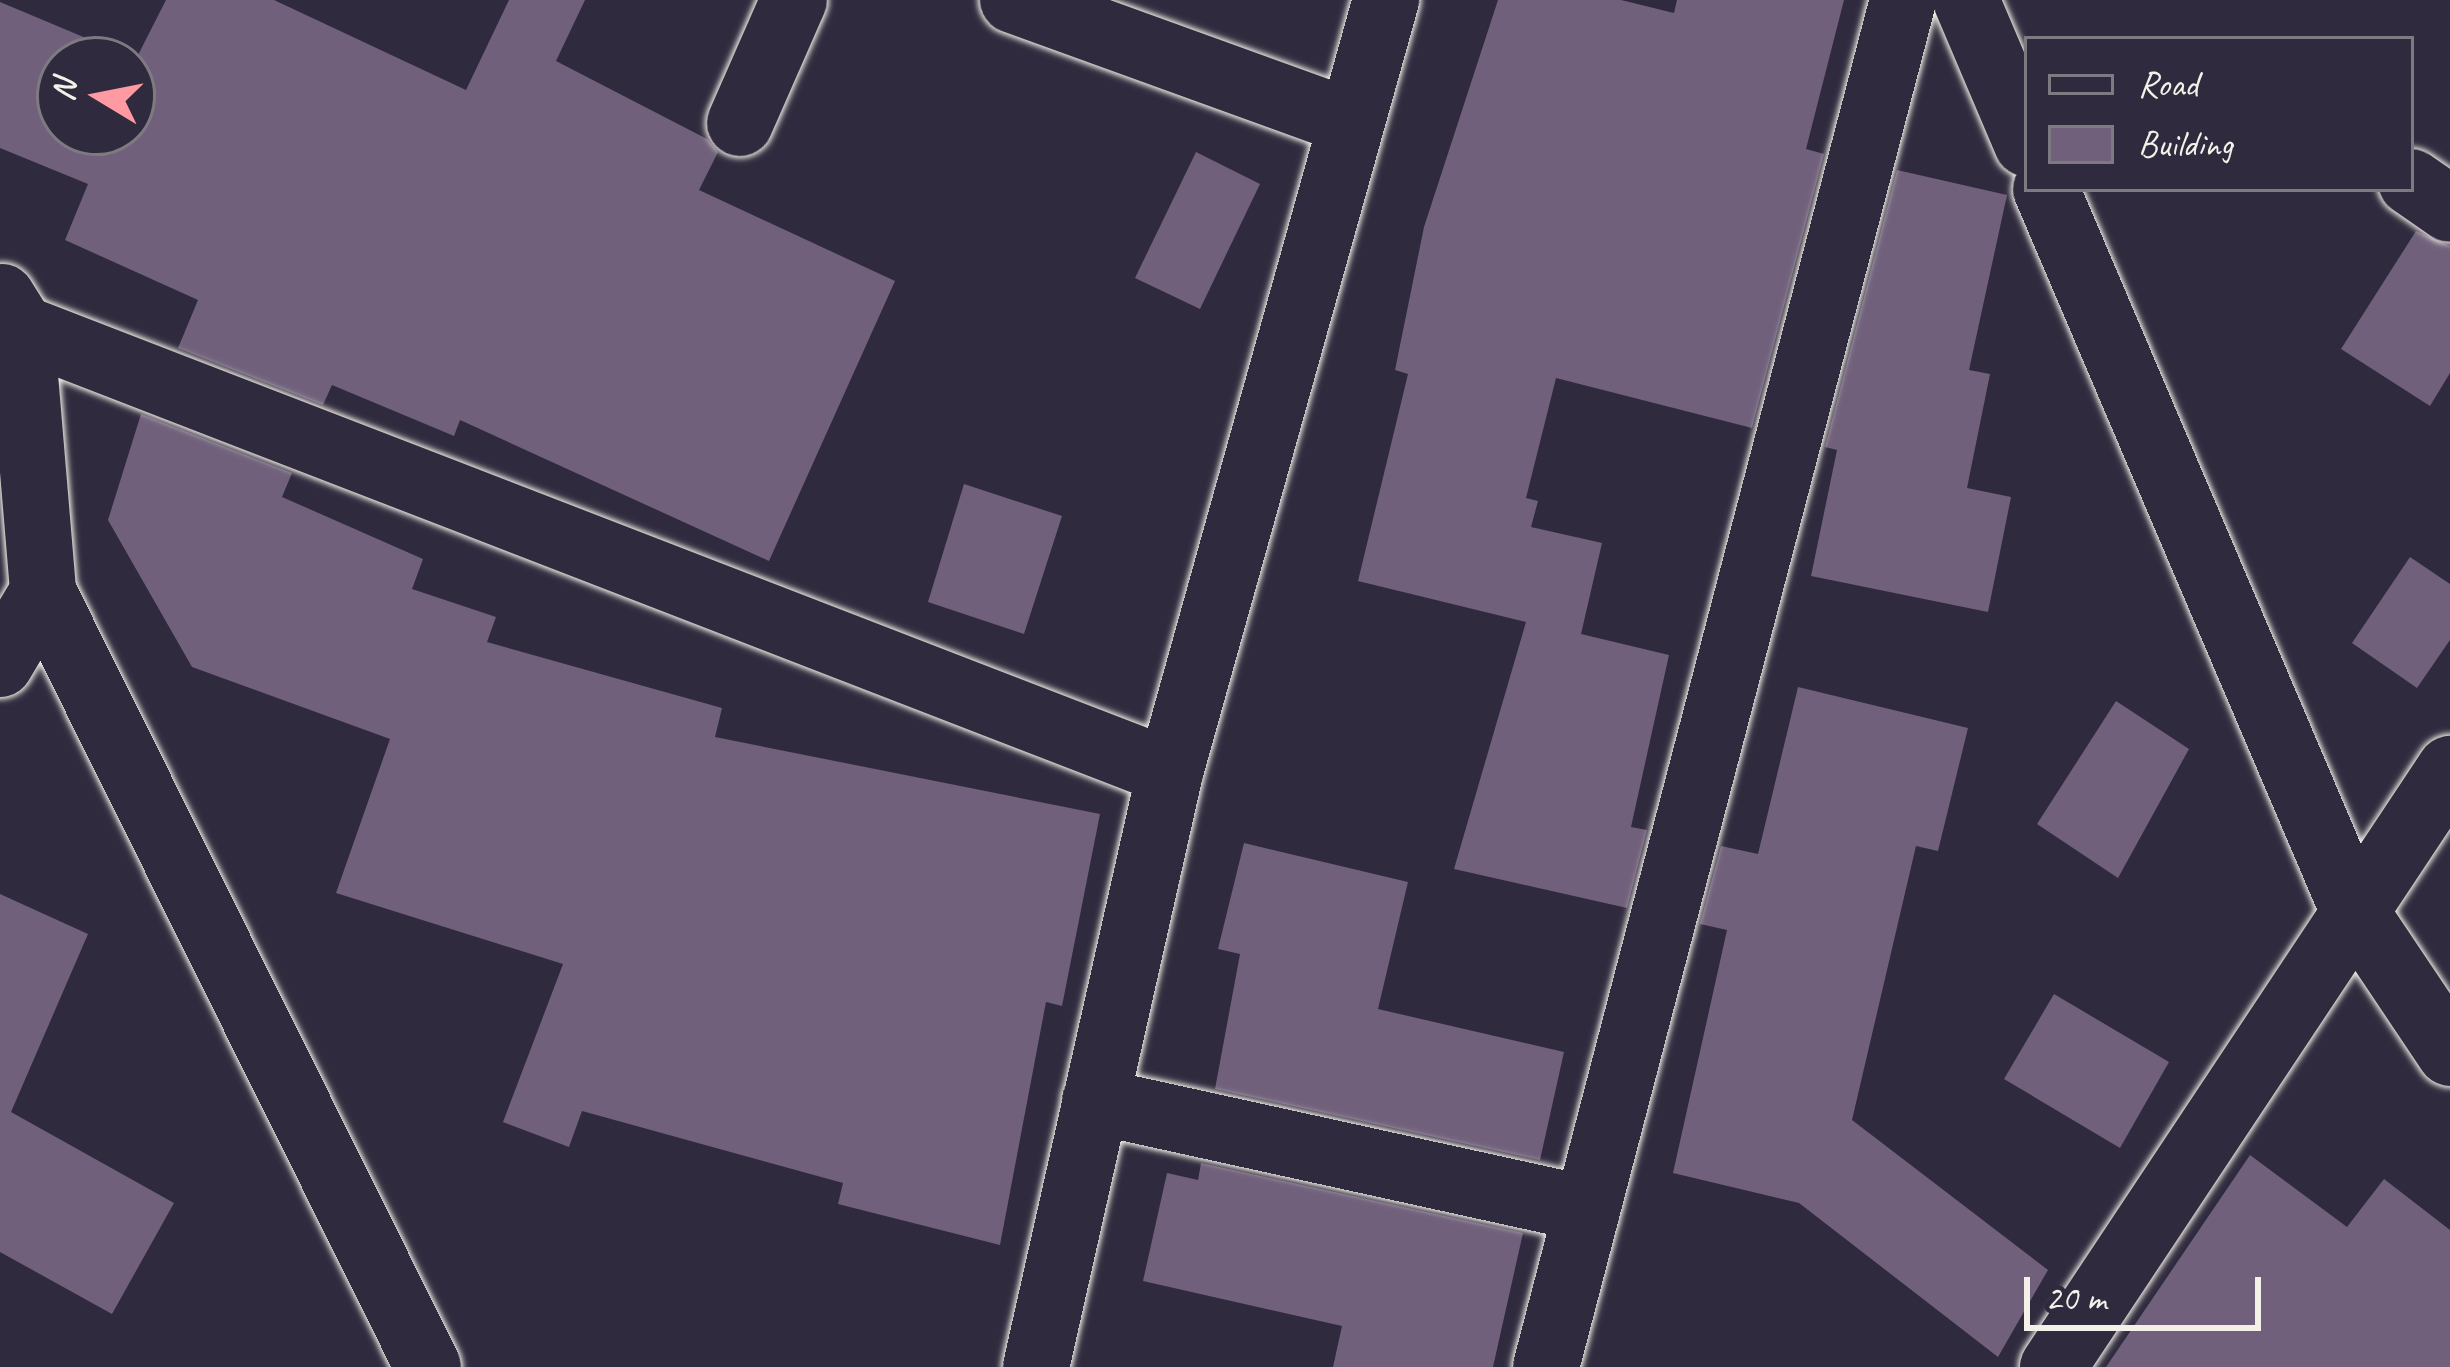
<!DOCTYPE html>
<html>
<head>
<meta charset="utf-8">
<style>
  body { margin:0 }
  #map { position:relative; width:2450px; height:1367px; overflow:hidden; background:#2f2a3d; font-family:Caveat,sans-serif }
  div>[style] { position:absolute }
  .building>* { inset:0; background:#70607b }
  .roads { filter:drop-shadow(0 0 3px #f4f1e8) drop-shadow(0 0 3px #f4f1e8) }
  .street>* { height:66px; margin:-33px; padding:0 33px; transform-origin:33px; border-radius:33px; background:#2f2a3d }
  span { translate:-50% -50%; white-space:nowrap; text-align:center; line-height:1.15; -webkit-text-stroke:9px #2f2a3d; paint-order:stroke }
  .legend { position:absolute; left:2024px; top:36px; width:390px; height:156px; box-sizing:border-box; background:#2f2a3d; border:3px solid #7e7a81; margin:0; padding:15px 21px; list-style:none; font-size:36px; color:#f4f1e8 }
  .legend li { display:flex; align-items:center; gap:24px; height:60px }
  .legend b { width:60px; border:3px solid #7e7a81 }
  .north { position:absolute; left:36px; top:36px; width:120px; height:120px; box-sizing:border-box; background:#2f2a3d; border:3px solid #7e7a81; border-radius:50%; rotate:280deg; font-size:33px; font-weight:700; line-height:48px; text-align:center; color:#f4f1e8 }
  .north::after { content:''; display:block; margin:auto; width:42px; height:54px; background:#ff9aa2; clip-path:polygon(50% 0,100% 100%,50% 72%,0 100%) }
  .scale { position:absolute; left:2024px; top:1277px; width:237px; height:54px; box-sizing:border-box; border:6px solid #f4f1e8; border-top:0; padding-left:15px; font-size:36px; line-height:42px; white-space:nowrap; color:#f4f1e8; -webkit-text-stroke:9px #2f2a3d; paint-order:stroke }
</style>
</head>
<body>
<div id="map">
  <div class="building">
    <div style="clip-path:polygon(evenodd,166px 0,274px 0,466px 90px,509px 0,585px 0,556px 61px,707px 139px,718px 152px,699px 190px,895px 281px,769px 561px,460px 420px,454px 436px,332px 385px,323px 405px,178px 348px,198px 300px,65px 240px,88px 184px,0 148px,0 2px,136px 59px,166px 0,60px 60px,132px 60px,132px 132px,60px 132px,60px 60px)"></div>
    <div style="clip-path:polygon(1498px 0,1621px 0,1674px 13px,1677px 0,1844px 0,1806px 149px,1824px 154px,1752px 428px,1556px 378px,1526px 498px,1538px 501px,1531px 527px,1602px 543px,1581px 634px,1669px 655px,1631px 827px,1647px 830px,1627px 908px,1454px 869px,1526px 622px,1358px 581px,1408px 374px,1395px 370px,1424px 227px)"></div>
    <div style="clip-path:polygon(1196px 152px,1260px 184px,1200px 309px,1135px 278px)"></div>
    <div style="clip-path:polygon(1897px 170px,2007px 195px,1969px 370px,1990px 374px,1967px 488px,2011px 497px,1988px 612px,1811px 576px,1837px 450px,1825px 447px)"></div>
    <div style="clip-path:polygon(2416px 231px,2450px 246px,2450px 373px,2430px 406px,2341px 349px)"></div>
    <div style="clip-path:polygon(141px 414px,292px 473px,282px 497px,423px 559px,412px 589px,496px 617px,487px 642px,722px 708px,715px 737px,1100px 814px,1062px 1006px,1046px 1002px,1000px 1245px,838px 1204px,843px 1183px,582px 1111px,569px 1147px,503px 1122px,563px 964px,336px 893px,390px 739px,192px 667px,108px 520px)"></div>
    <div style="clip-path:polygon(964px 484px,1062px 516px,1024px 634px,928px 602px)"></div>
    <div style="clip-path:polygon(2410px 557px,2450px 584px,2450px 640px,2417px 688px,2352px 643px)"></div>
    <div style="clip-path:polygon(1798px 687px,1968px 728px,1938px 851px,1916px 846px,1852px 1120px,2048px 1270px,1998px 1357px,1799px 1203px,1673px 1173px,1727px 930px,1700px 924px,1721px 846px,1758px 854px)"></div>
    <div style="clip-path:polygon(2116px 701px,2189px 749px,2118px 878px,2037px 824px)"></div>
    <div style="clip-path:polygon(1244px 843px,1408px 882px,1378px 1009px,1564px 1052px,1540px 1160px,1215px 1089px,1240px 954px,1218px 949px)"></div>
    <div style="clip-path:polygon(0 894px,88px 934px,11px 1112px,174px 1203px,112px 1314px,0 1252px)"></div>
    <div style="clip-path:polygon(2054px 994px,2169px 1062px,2120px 1148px,2004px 1079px)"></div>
    <div style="clip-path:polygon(2250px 1155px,2347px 1227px,2384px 1179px,2450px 1230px,2450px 1367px,2106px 1367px)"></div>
    <div style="clip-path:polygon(1201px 1163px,1523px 1233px,1493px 1367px,1333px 1367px,1342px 1326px,1143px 1281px,1167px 1173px,1198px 1180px)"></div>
  </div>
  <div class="roads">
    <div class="street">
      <div style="left:1013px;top:0;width:358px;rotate:19.9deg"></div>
      <div style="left:1966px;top:0;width:156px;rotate:67deg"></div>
      <div style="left:740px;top:123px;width:134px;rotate:-66.3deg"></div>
      <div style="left:2411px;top:182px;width:47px;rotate:34.7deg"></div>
      <div style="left:2046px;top:189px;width:778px;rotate:66.93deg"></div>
      <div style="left:2351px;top:905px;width:178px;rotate:56.2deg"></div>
      <div style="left:2px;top:297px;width:36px;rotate:58deg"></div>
      <div style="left:21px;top:328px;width:265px;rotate:85.2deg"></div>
      <div style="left:43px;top:592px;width:865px;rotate:63.58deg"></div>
      <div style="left:21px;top:328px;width:1232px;rotate:21.13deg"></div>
      <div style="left:0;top:664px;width:84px;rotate:-59.2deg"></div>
      <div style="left:1095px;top:1101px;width:504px;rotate:12.38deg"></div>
      <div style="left:1036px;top:1367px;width:610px;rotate:-77.31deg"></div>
      <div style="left:1170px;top:772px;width:802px;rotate:-74.37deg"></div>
      <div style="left:1546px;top:1367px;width:1413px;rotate:-75.36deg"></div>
      <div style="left:2053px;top:1367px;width:718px;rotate:-56.42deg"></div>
    </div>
  </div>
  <ul class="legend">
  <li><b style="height:15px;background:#2f2a3d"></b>Road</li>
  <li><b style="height:33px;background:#70607b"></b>Building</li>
  </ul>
  <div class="north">N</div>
  <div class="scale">20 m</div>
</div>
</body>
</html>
